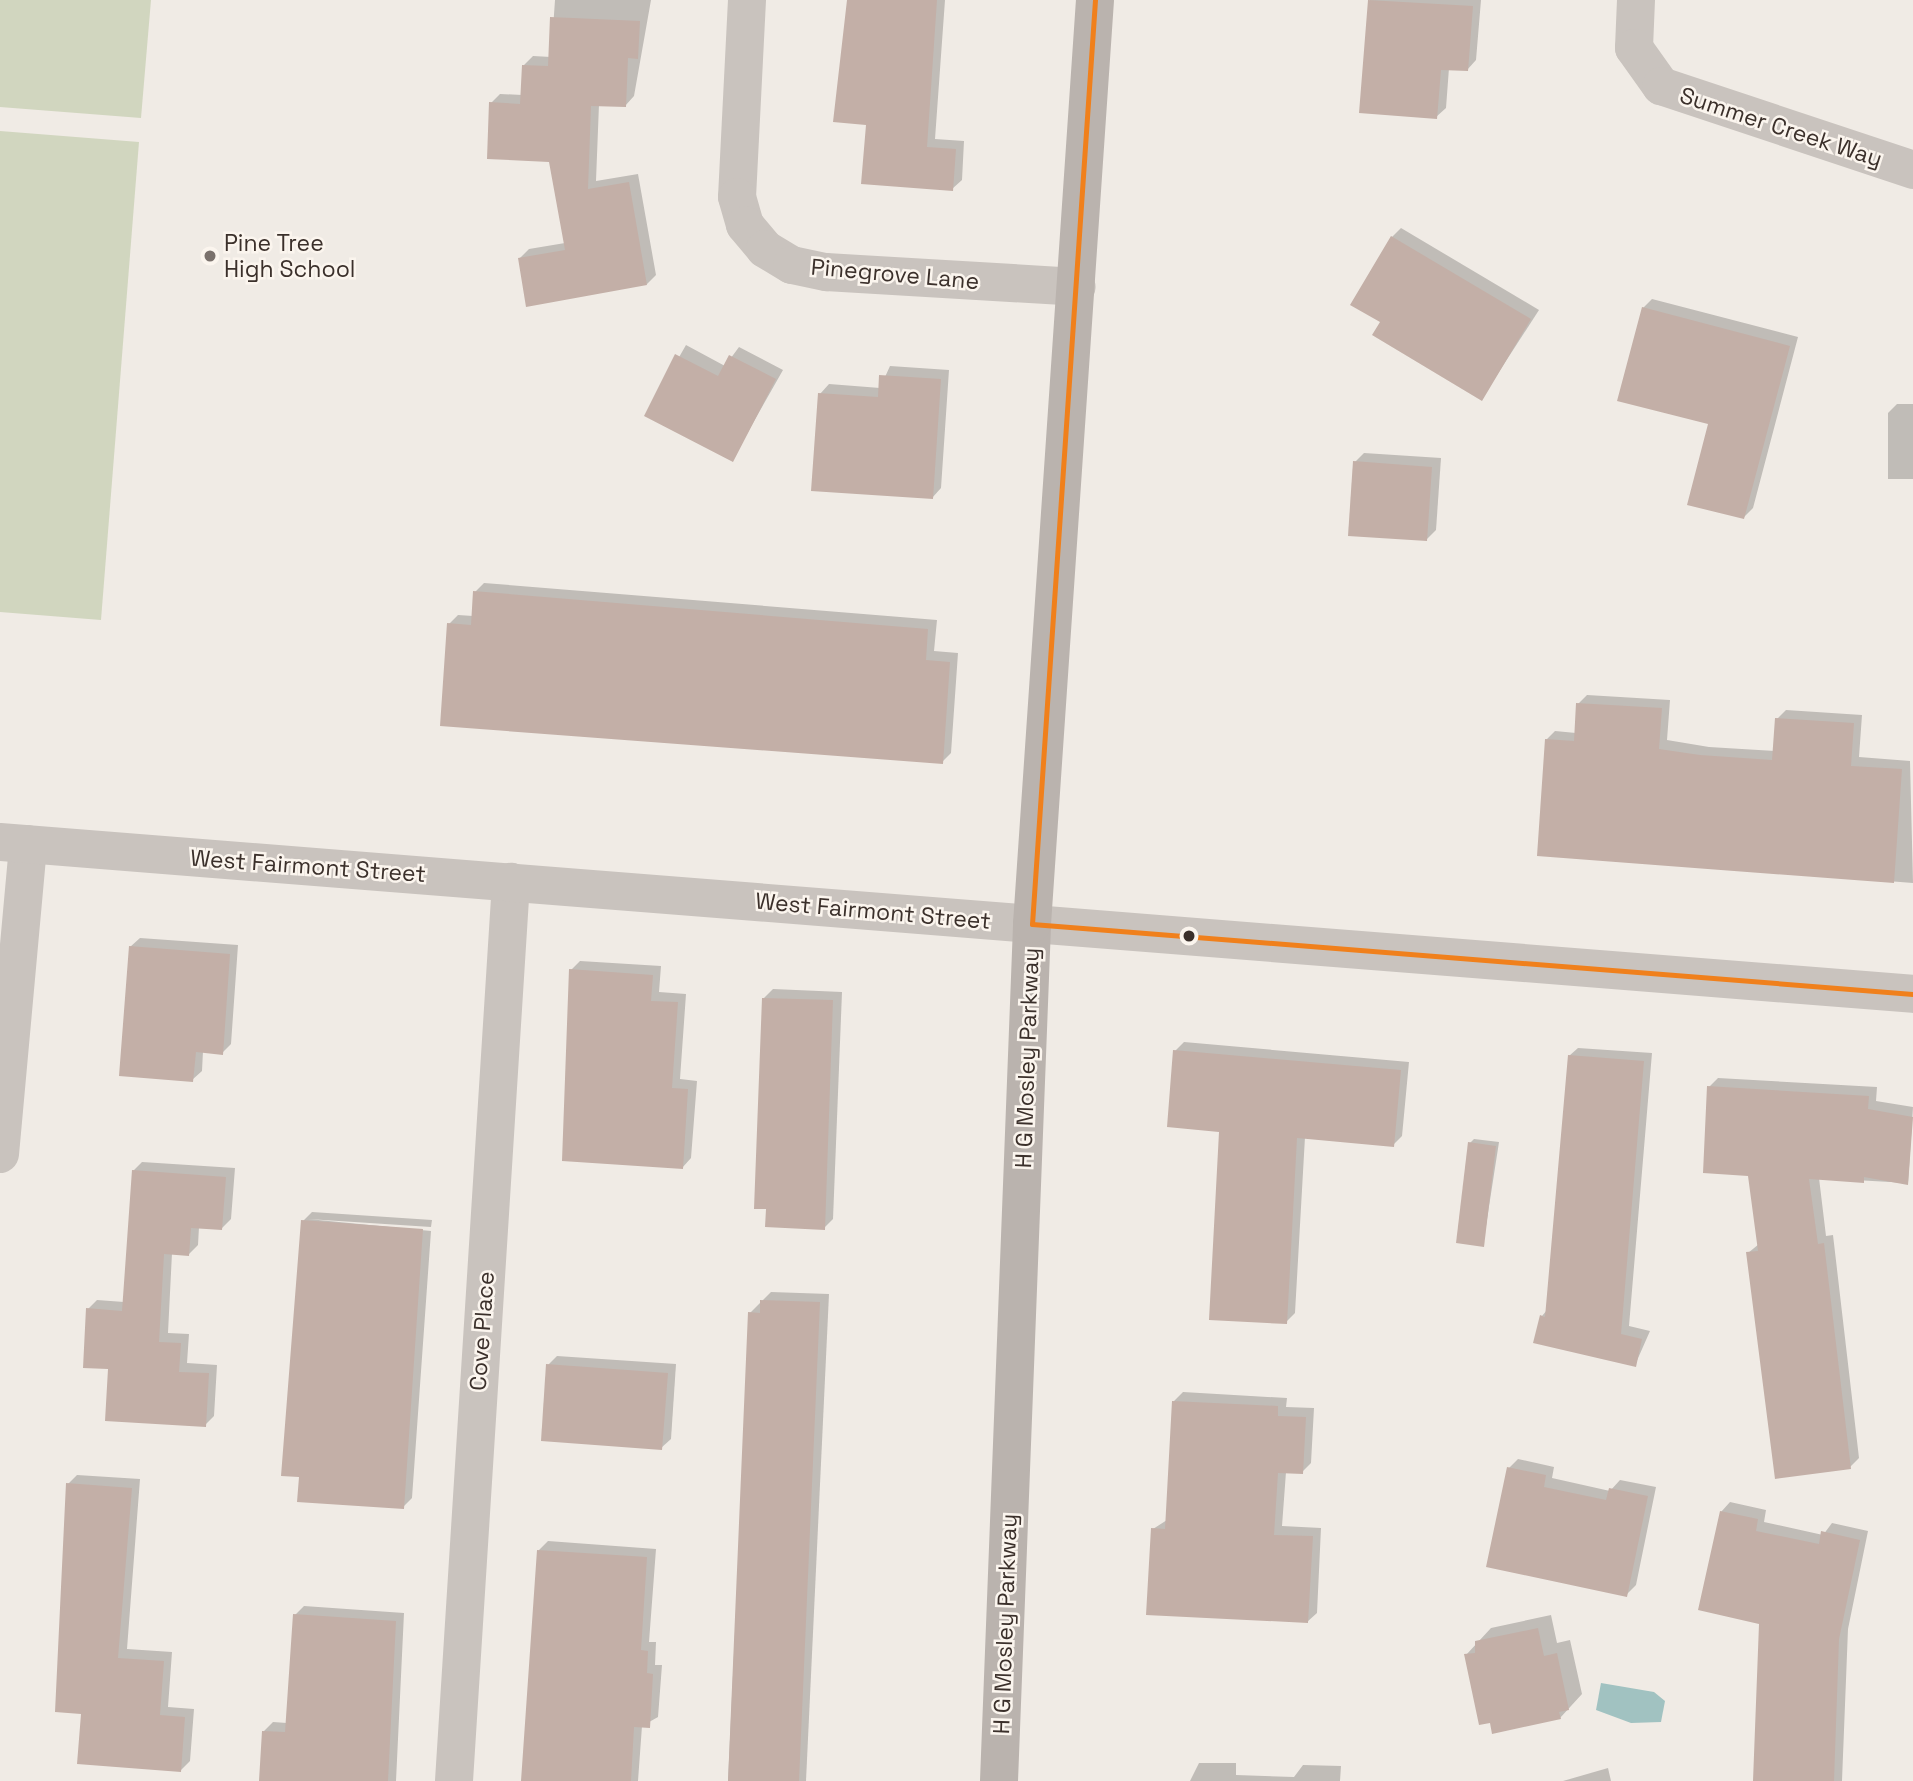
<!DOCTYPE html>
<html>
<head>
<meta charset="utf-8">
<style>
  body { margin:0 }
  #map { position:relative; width:1913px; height:1781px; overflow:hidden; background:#f0ebe5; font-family:"Space Grotesk",sans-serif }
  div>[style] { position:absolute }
  .green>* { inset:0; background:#d1d6bf }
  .water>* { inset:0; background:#a1c2c1 }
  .shadow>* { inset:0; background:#0003 }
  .building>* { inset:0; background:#c3afa7 }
  .minor>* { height:38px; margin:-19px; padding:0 19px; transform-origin:19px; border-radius:19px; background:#c9c3be }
  .tertiary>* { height:38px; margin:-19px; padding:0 19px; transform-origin:19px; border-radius:19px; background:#c9c3be }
  .secondary>* { height:38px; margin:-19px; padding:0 19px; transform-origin:19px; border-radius:19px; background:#bab3ae }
  .bus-1>* { height:5px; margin:-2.5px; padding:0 2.5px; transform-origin:2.5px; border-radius:2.5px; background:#f0801c }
  .dots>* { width:19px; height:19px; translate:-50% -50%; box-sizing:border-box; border:4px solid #fbf5ee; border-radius:50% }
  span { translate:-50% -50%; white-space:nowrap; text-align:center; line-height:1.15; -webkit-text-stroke:5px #fbf5ee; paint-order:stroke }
  .street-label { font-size:23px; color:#3b302b }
  .poi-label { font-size:23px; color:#3b302b }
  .left { translate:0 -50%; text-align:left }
</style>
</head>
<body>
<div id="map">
  <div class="green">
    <div style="clip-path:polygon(0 0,151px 0,141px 118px,0 107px)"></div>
    <div style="clip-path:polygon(0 131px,139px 142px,101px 620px,0 612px)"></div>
  </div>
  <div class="water">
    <div style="clip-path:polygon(1601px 1683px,1654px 1692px,1665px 1701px,1661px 1722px,1631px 1723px,1596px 1710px)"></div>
  </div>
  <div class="shadow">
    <div style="clip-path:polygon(555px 0,651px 0,634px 96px,625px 106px,599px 104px,596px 181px,638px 174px,656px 275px,647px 284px,520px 258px,529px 249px,565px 243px,550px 160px,491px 103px,500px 94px,522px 95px,524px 65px,533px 56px,551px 57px)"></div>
    <div style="clip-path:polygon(848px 0,945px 0,935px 139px,964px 141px,962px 180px,952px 189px,868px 123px,835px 120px)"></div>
    <div style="clip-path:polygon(1370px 0,1481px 0,1476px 60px,1467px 70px,1449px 68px,1446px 108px,1436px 117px,1361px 111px)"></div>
    <div style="clip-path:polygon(1401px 228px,1539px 310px,1482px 398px,1392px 237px)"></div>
    <div style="clip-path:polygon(1652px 299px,1798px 337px,1753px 508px,1744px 517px,1711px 423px,1643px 308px)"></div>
    <div style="clip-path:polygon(686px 345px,725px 366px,739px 347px,783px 370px,732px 460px,646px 415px)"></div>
    <div style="clip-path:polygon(890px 366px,949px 370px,941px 488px,932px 498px,820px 394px,829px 384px,880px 388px)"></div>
    <div style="clip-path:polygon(1897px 404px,1913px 404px,1913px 479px,1888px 479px,1888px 413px)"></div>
    <div style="clip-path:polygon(1364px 453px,1441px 458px,1436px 530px,1426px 540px,1355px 462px)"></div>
    <div style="clip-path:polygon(484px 583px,937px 620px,934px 651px,958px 653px,951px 753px,942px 762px,449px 624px,458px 615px,473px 616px,475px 592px)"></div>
    <div style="clip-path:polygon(1587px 695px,1670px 700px,1667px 740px,1709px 747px,1775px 751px,1777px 719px,1786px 710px,1862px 715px,1859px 757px,1910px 761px,1913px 883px,1539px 854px,1546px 740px,1555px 731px,1576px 733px,1578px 704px)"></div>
    <div style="clip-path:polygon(140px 938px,238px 945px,231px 1044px,222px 1053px,203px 1051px,202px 1071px,192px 1080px,130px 947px)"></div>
    <div style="clip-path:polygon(580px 961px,661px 966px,659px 992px,686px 994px,680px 1079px,697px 1081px,691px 1158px,682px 1168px,571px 970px)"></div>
    <div style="clip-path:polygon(773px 989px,842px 992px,833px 1219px,824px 1228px,764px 998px)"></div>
    <div style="clip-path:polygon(1184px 1042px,1409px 1062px,1402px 1136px,1393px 1145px,1305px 1137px,1295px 1313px,1286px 1322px,1221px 1130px,1175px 1051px)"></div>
    <div style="clip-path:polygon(1578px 1048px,1652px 1053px,1629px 1326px,1650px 1331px,1635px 1365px,1542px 1316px,1547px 1310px,1569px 1056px)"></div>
    <div style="clip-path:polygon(1718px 1078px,1877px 1087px,1876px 1101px,1913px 1107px,1908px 1183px,1819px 1178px,1826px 1236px,1833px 1235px,1859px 1458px,1850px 1467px,1748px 1253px,1759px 1244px,1749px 1174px,1709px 1087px)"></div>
    <div style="clip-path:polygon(1474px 1139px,1499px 1142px,1483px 1245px,1470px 1143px)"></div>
    <div style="clip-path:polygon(142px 1162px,235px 1168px,231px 1219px,222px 1228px,199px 1227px,198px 1245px,189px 1254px,172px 1253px,168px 1333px,189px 1334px,187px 1363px,217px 1365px,214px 1416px,205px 1425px,110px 1368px,88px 1309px,97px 1300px,124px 1302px,133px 1171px)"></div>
    <div style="clip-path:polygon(312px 1212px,432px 1220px,431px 1227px,308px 1219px,431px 1231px,412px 1498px,403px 1507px,303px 1221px)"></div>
    <div style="clip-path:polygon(771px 1292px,829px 1294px,806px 1781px,728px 1781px,750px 1313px)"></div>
    <div style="clip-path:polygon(557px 1356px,676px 1364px,671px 1439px,661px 1448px,548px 1365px)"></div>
    <div style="clip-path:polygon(1183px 1392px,1287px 1398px,1286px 1407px,1314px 1408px,1311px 1463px,1302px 1472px,1286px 1472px,1282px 1526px,1321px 1528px,1317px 1613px,1307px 1622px,1153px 1529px,1167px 1520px,1174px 1401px)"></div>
    <div style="clip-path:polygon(1518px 1459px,1554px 1467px,1552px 1478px,1610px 1491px,1620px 1480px,1656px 1487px,1636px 1585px,1626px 1595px,1509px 1468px)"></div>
    <div style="clip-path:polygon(77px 1475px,140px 1479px,127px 1649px,172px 1652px,168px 1707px,194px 1709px,190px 1761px,181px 1770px,83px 1713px,68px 1484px)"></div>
    <div style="clip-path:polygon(1730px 1502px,1766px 1510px,1764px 1522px,1823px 1535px,1832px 1523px,1868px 1531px,1848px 1629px,1842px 1781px,1755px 1781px,1761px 1622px,1721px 1512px)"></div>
    <div style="clip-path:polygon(548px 1541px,656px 1549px,649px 1642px,656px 1642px,655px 1665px,662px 1665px,658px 1717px,642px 1726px,638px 1781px,525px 1781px,539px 1550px)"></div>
    <div style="clip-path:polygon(304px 1606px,404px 1613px,396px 1781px,261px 1781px,264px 1731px,273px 1722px,287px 1723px,295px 1615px)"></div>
    <div style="clip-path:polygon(1551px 1615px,1557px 1643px,1570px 1640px,1582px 1694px,1560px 1718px,1466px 1655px,1491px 1628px)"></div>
    <div style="clip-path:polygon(1199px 1763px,1236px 1763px,1236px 1775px,1294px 1777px,1303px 1765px,1341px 1766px,1340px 1781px,1190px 1781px)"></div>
    <div style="clip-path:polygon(1608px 1768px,1611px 1781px,1563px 1781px)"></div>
  </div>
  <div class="building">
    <div style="clip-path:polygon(847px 0,937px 0,927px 147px,956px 149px,953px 191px,861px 184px,866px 125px,833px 122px)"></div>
    <div style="clip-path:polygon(1368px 0,1473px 6px,1468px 71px,1441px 70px,1437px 119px,1359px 113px)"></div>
    <div style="clip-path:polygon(550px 17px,640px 21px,638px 59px,628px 58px,626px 107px,591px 106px,588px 189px,629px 182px,647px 285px,526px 307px,518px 258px,565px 250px,549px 162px,487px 159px,489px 102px,520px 104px,522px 65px,548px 66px)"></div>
    <div style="clip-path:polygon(1391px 236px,1531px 319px,1482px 401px,1372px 335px,1380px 322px,1350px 305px)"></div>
    <div style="clip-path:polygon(1642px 307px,1790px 346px,1744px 519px,1687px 505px,1708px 424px,1617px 401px)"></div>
    <div style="clip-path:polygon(675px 354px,718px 376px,729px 355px,776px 379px,733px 462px,644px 416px)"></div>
    <div style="clip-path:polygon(879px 375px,941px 379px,933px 499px,811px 491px,818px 393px,878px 397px)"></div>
    <div style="clip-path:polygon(1353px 461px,1432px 467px,1427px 541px,1348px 536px)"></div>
    <div style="clip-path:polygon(473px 591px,928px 629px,926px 660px,950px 662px,943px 764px,440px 726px,447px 623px,471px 625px)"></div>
    <div style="clip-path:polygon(1576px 703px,1662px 708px,1659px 749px,1700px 755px,1772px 760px,1775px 718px,1854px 723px,1851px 766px,1902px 769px,1894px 883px,1537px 856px,1545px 739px,1574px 741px)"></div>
    <div style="clip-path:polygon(129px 946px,230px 954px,223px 1055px,196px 1052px,193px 1082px,119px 1076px)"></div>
    <div style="clip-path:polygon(569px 969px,653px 975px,651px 1001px,678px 1002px,672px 1088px,688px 1089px,683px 1169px,562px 1161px)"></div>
    <div style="clip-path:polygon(762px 998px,833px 1000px,825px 1230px,765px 1227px,766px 1209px,754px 1209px)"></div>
    <div style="clip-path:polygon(1173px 1050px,1401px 1070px,1394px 1147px,1297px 1138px,1287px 1324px,1209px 1320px,1219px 1132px,1167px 1127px)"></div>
    <div style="clip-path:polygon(1568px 1055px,1644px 1061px,1621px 1334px,1642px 1339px,1636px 1367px,1533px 1343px,1540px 1315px,1545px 1317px)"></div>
    <div style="clip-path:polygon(1707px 1086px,1869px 1096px,1868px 1109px,1913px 1117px,1908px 1185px,1864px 1177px,1864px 1183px,1809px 1179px,1818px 1244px,1824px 1243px,1851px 1469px,1775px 1479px,1746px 1252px,1758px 1251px,1748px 1176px,1703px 1173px)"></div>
    <div style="clip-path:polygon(1468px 1142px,1496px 1146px,1484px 1247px,1456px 1243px)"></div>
    <div style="clip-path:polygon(132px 1170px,226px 1177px,222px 1230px,191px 1228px,189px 1256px,164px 1254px,159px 1342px,181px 1343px,179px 1372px,209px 1373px,206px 1427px,105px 1421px,108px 1369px,83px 1368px,86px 1308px,122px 1311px)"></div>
    <div style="clip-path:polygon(301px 1220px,423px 1229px,404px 1509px,297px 1502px,299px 1477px,281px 1476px)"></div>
    <div style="clip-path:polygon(760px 1300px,820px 1302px,799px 1781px,728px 1781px,748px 1312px,760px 1313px)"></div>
    <div style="clip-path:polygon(546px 1364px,668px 1373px,662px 1450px,541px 1441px)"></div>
    <div style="clip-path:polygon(1172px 1401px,1278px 1406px,1278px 1416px,1306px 1417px,1303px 1474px,1278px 1473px,1274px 1535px,1313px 1536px,1308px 1623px,1146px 1615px,1151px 1528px,1165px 1529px)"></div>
    <div style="clip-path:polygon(1507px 1467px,1546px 1475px,1544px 1487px,1606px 1500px,1609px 1488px,1648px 1496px,1627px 1597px,1486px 1567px)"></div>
    <div style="clip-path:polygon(66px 1483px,132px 1488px,118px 1658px,164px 1661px,160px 1715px,185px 1717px,181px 1772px,77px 1764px,81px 1714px,55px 1712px)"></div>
    <div style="clip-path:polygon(1720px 1511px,1758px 1519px,1756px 1531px,1819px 1544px,1821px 1531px,1860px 1540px,1839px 1639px,1834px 1781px,1753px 1781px,1759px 1624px,1698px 1610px)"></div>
    <div style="clip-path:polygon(537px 1550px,647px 1557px,641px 1650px,648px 1651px,647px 1673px,653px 1674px,650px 1728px,634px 1727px,631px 1781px,521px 1781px)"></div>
    <div style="clip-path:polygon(293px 1614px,396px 1621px,388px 1781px,259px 1781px,262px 1731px,285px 1732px)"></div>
    <div style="clip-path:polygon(1538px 1628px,1544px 1656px,1557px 1653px,1569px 1710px,1559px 1712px,1561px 1719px,1492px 1734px,1490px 1723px,1479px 1725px,1464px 1654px,1475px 1653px,1475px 1641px)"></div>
  </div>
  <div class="minor">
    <div style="left:747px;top:0;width:197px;rotate:92.9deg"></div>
    <div style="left:737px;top:197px;width:29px;rotate:74deg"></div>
    <div style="left:745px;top:225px;width:31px;rotate:50deg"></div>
    <div style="left:765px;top:249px;width:31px;rotate:31deg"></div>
    <div style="left:792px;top:265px;width:35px;rotate:12deg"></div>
    <div style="left:826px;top:272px;width:251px;rotate:3.4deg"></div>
    <div style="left:1636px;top:0;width:48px;rotate:92.4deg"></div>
    <div style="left:1634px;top:48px;width:47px;rotate:54.6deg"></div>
    <div style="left:1661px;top:86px;width:266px;rotate:18.4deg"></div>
    <div style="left:0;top:1154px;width:311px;rotate:-84.8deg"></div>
    <div style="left:454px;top:1781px;width:901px;rotate:-86.37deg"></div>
  </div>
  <div class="tertiary">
    <div style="left:0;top:842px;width:1919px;rotate:4.54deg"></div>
  </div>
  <div class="secondary">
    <div style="left:999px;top:1781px;width:858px;rotate:-87.79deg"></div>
    <div style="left:1032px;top:924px;width:926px;rotate:-86.1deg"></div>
  </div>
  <div class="bus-1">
    <div style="left:1095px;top:0;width:926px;rotate:93.9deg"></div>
    <div style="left:1032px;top:924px;width:884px;rotate:4.54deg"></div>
  </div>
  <div class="dots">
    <div style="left:210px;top:256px;background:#7a716c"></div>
    <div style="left:1189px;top:936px;background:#3b302b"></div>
  </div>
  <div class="street-label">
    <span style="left:1781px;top:127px;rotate:18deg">Summer Creek Way</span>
    <span style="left:895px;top:274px;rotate:5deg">Pinegrove Lane</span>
    <span style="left:308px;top:866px;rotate:4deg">West Fairmont Street</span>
    <span style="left:873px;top:911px;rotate:5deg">West Fairmont Street</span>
    <span style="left:1027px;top:1058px;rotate:-88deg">H G Mosley Parkway</span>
    <span style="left:482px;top:1331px;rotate:-86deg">Cove Place</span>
    <span style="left:1005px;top:1624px;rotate:-88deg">H G Mosley Parkway</span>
  </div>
  <div class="poi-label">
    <span class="left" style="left:224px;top:256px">Pine Tree<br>High School</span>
  </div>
</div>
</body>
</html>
